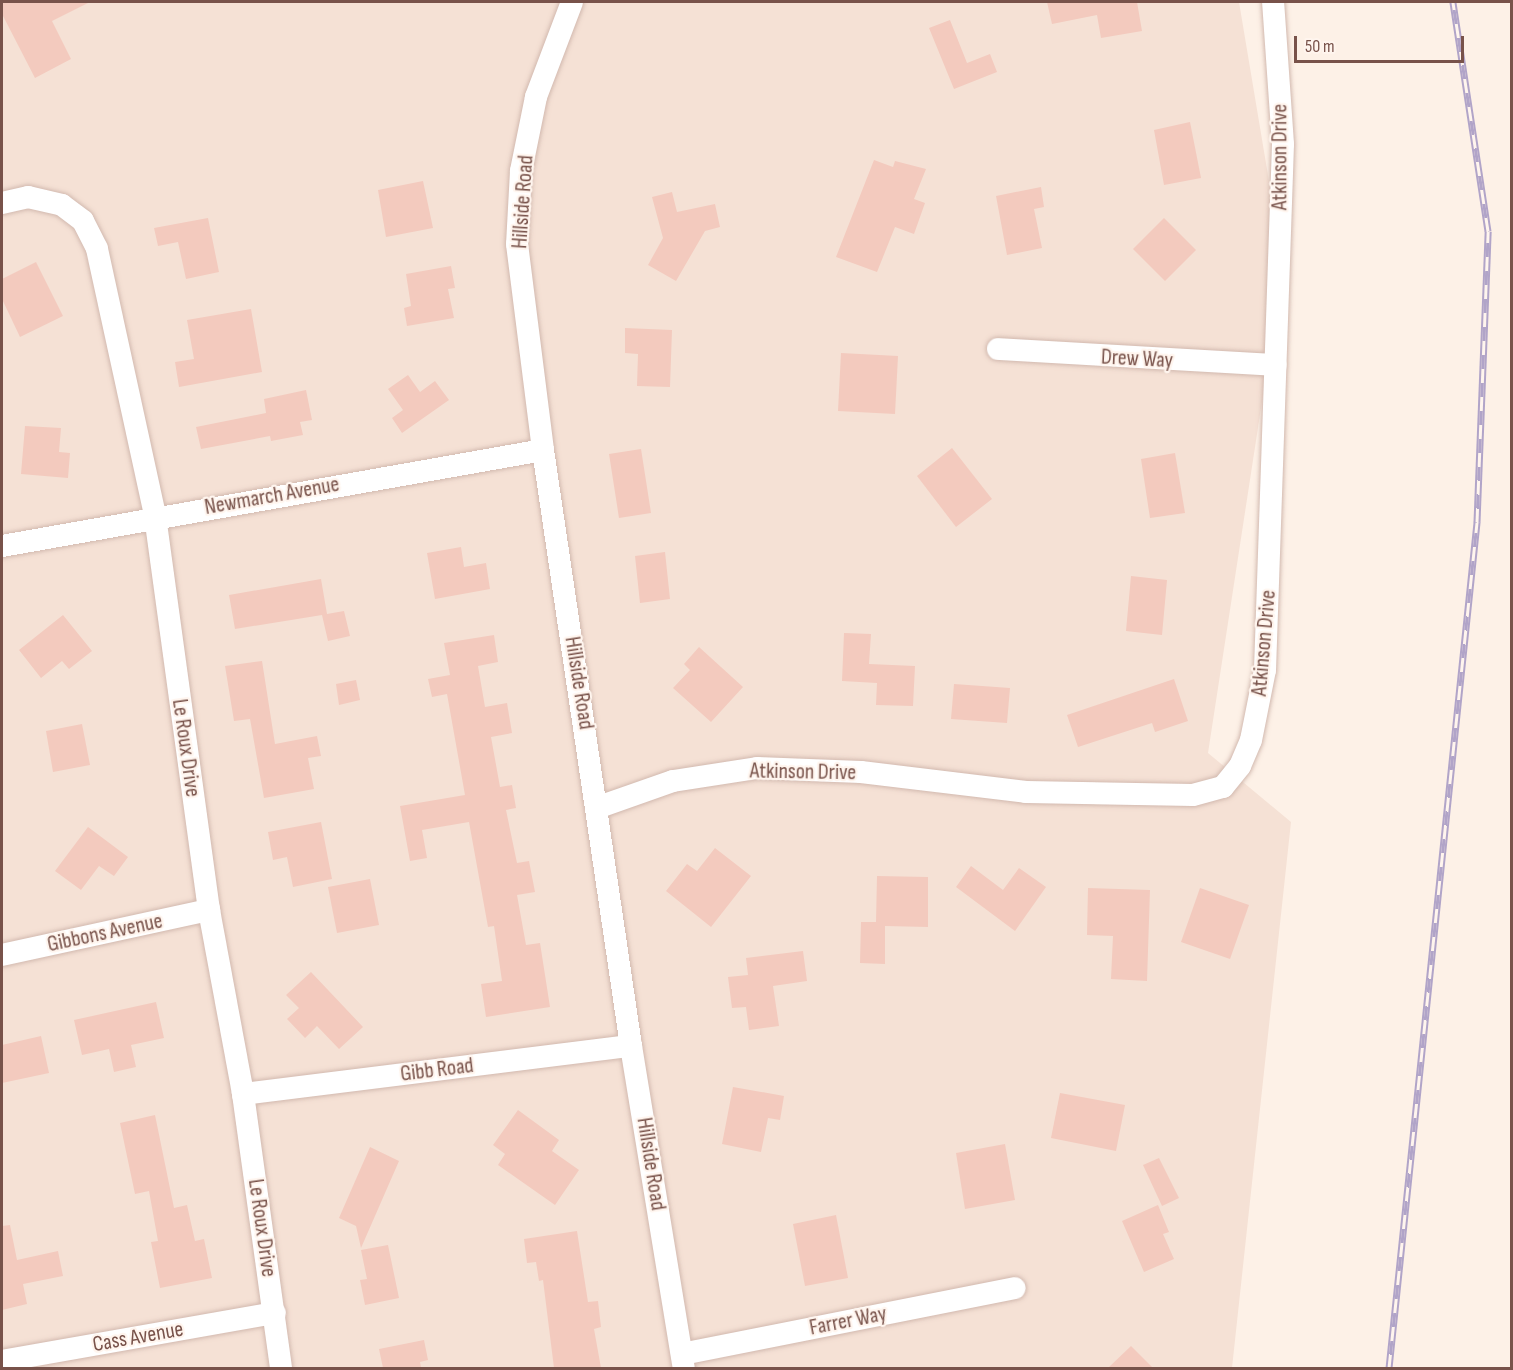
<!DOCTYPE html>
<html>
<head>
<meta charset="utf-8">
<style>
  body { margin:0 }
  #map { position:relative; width:1513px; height:1370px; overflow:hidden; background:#fdf1e7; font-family:"Sofia Sans Condensed",sans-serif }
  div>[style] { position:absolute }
  .residential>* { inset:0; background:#f5e1d5 }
  .building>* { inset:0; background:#f3cabe }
  .roads { filter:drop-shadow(0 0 2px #d2b9af) drop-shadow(0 0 2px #d2b9af) }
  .minor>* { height:22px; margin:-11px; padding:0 11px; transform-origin:11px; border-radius:11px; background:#fff }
  .rail>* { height:7px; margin-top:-3.5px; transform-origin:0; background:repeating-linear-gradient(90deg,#fff5ee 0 14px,#b1a4c8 0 28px); box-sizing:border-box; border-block:2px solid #b1a4c8 }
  span { translate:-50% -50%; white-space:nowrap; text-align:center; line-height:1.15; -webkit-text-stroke:4.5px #fff5ee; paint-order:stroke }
  .street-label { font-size:22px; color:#78524a }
  .frame { position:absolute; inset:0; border:3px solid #78524a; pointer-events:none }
  .scale { position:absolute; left:1294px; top:36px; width:170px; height:27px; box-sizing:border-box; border:3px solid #78524a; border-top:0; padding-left:8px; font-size:18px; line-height:21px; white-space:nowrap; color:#78524a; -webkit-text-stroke:4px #fff5ee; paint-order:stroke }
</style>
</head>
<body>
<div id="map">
  <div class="residential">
    <div style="clip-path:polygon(2px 2px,1239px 2px,1283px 265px,1208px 753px,1291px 822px,1232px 1368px,2px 1368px)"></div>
  </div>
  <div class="building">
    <div style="clip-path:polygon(2px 2px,90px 2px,52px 21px,71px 59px,35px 78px,2px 14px)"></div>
    <div style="clip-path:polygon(1047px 2px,1137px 2px,1142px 31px,1101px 38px,1097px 15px,1052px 24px)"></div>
    <div style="clip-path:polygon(950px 20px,967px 63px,990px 54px,997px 72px,954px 89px,929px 28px)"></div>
    <div style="clip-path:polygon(1190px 122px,1201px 178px,1164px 185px,1154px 130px)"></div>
    <div style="clip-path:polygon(874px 160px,893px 167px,895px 161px,926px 169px,914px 199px,925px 203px,914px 234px,895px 227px,877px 272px,836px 257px)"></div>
    <div style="clip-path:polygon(423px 181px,433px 228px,386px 237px,378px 190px)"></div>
    <div style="clip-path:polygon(1041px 187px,1044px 207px,1034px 209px,1042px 248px,1007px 255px,996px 196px)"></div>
    <div style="clip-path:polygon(672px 192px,677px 212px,715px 204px,720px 227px,705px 231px,676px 281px,648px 265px,663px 238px,652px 197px)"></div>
    <div style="clip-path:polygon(208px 218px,219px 272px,186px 279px,178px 242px,158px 246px,154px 228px)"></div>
    <div style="clip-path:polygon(1164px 218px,1196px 250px,1165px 281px,1133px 249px)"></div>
    <div style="clip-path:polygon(36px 262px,63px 316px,20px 337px,2px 299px,2px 279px)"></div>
    <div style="clip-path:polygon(451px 266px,455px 288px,448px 289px,454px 318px,407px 326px,404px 308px,411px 306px,406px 274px)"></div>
    <div style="clip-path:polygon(251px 309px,262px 372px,179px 387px,175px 362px,194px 359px,187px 320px)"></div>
    <div style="clip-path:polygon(625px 328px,672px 330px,670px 387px,637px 386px,638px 354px,625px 353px)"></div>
    <div style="clip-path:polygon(841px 353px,898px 356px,895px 414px,838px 411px)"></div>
    <div style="clip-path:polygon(408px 375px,420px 392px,435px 381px,449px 400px,402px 433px,392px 418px,403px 410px,388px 389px)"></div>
    <div style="clip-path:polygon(306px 390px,312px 420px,300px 422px,303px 435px,271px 441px,270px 436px,201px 449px,196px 427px,266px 413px,264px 399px)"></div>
    <div style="clip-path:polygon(25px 426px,61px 428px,59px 452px,70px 453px,68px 478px,21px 474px)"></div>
    <div style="clip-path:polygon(952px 448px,992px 499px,956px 527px,917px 476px)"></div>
    <div style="clip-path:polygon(641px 449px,651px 513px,619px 518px,609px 454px)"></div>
    <div style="clip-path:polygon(1175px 453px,1185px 513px,1150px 518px,1141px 459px)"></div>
    <div style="clip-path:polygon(461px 547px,464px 567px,486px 563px,490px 589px,435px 599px,427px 553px)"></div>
    <div style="clip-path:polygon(665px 552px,670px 599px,640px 603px,635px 556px)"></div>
    <div style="clip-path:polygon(1131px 576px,1167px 580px,1162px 635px,1126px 631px)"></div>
    <div style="clip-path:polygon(321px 579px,327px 614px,344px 611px,350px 636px,328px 641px,322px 615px,235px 629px,229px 595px)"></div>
    <div style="clip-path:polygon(63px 615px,92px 651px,69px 669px,62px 661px,41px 678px,19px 650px)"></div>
    <div style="clip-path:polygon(844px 633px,871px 634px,869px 664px,915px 666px,913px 706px,876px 705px,877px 683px,842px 681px)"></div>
    <div style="clip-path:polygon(494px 635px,498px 662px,478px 666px,485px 707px,507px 703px,512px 733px,491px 737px,500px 787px,512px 785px,516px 808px,506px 810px,517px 863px,529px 861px,535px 892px,517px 895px,526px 945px,540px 943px,550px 1007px,486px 1017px,481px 984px,502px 981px,494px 926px,488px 927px,469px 822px,422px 830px,427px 858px,410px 861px,400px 806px,465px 795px,447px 694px,432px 697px,428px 679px,450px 675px,444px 643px)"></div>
    <div style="clip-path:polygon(699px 647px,743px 687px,711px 722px,673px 688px,690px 670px,684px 664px)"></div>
    <div style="clip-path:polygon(262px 661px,275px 744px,317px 736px,321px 756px,308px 758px,314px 789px,264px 798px,250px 719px,234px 721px,225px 666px)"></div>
    <div style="clip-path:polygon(1174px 679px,1188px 721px,1155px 732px,1152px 723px,1078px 747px,1067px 715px)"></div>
    <div style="clip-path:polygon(356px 680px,360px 700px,339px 705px,336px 684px)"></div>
    <div style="clip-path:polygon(954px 684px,1010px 688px,1007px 723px,951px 719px)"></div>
    <div style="clip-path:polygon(82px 724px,90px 765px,53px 772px,46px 731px)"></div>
    <div style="clip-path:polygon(321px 822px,332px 879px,293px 887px,287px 857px,273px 860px,268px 832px)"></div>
    <div style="clip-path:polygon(88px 827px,128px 857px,114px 876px,99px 866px,81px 890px,55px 871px)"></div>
    <div style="clip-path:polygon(715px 848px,751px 876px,711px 927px,666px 891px,687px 864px,697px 871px)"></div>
    <div style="clip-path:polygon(971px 866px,1003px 890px,1019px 868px,1046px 887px,1015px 931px,956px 887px)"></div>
    <div style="clip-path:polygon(877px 876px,928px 877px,928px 927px,885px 926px,885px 964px,860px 963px,861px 922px,876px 922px)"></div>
    <div style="clip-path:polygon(370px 879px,379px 925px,337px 933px,328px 887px)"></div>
    <div style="clip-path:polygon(1088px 888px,1150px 890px,1147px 981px,1111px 979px,1113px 936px,1087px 935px)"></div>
    <div style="clip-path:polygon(1200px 888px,1249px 905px,1230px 959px,1181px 942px)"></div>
    <div style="clip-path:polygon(803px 951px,807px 981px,773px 986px,779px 1026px,749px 1030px,746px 1007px,732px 1008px,728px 977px,748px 975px,746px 958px)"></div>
    <div style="clip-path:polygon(311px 972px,363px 1027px,339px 1049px,317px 1026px,305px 1038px,287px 1019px,299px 1008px,286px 995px)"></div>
    <div style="clip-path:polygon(156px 1002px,164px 1038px,131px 1045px,136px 1067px,114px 1072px,109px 1049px,82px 1055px,74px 1020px)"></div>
    <div style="clip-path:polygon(41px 1036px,49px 1073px,2px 1083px,2px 1045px)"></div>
    <div style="clip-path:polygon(733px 1087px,784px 1096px,780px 1120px,768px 1118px,761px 1152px,722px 1144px)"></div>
    <div style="clip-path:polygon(1060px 1093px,1125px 1105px,1116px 1151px,1051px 1138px)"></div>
    <div style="clip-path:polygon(518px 1110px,559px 1140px,552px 1151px,579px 1170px,555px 1205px,498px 1165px,505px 1154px,493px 1145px)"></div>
    <div style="clip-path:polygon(155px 1115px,174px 1208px,187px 1205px,195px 1241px,204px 1239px,212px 1278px,160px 1288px,151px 1242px,158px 1241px,149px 1191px,135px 1194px,120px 1123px)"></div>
    <div style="clip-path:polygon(1005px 1144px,1015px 1200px,965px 1209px,956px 1153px)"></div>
    <div style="clip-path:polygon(370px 1147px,399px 1161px,361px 1248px,356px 1226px,339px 1218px)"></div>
    <div style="clip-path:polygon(1159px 1158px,1179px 1198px,1162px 1206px,1143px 1165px)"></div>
    <div style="clip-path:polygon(1158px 1205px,1169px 1232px,1163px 1234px,1174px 1259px,1144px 1272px,1122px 1221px)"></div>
    <div style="clip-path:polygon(836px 1215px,848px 1278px,805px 1286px,793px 1224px)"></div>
    <div style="clip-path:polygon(10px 1225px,17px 1260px,58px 1251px,63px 1276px,23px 1284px,27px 1304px,2px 1310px,2px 1226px)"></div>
    <div style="clip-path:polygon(577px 1231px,588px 1302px,598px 1301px,601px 1327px,594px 1329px,601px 1368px,554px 1368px,543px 1280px,539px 1281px,536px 1262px,527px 1263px,524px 1239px)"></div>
    <div style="clip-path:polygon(388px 1245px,399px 1298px,365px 1305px,360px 1280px,367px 1279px,361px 1250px)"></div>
    <div style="clip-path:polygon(424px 1340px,428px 1360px,420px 1362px,421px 1368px,383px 1368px,379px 1349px)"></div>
    <div style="clip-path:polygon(1131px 1346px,1153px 1368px,1108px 1368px)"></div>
  </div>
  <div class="roads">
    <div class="minor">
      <div style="left:572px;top:2px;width:102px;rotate:110.8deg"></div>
      <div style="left:536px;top:97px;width:76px;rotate:101.5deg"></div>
      <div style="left:521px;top:171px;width:73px;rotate:93.1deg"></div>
      <div style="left:517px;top:244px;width:208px;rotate:82.8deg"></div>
      <div style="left:543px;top:450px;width:602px;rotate:81.6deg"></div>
      <div style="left:631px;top:1046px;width:326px;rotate:80.7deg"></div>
      <div style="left:2px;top:203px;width:27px;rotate:-13deg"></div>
      <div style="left:28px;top:197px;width:35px;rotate:13deg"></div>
      <div style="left:62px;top:205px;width:26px;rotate:37deg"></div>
      <div style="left:83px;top:221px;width:31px;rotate:63deg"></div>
      <div style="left:97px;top:249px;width:273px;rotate:77.7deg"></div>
      <div style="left:155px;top:516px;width:398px;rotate:82.2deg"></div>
      <div style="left:209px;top:910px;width:187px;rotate:79.5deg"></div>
      <div style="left:243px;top:1094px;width:277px;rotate:82.1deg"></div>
      <div style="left:998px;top:349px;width:278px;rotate:3.3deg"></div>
      <div style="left:2px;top:546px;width:549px;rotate:-10.06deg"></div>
      <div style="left:599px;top:807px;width:78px;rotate:-19.4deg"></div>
      <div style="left:673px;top:781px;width:85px;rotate:-8.8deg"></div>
      <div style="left:757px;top:768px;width:104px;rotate:2.2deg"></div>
      <div style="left:861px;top:772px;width:166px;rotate:6.9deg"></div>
      <div style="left:1026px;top:792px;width:167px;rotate:1deg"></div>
      <div style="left:1193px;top:795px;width:31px;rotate:-15deg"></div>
      <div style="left:1223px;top:787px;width:27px;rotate:-51deg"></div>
      <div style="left:1240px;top:766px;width:28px;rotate:-67deg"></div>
      <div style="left:1251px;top:740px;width:71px;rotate:-78.7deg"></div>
      <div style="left:1265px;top:670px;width:526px;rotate:-88.04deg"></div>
      <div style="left:1283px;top:144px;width:142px;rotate:-94deg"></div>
      <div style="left:2px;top:955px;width:212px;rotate:-12.3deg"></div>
      <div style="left:243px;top:1094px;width:391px;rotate:-7.1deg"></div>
      <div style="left:682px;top:1354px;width:339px;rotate:-11.2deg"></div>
      <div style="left:2px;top:1361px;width:277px;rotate:-10deg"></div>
    </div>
  </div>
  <div class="rail">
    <div style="left:1389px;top:1368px;width:851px;rotate:-84.06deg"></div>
    <div style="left:1477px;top:522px;width:291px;rotate:-87.8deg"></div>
    <div style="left:1488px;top:231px;width:232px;rotate:-98.7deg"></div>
  </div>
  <div class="street-label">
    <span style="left:1280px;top:157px;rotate:-90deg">Atkinson Drive</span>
    <span style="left:523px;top:202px;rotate:-86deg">Hillside Road</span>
    <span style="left:1137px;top:359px;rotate:3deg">Drew Way</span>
    <span style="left:272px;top:496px;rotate:-10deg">Newmarch Avenue</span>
    <span style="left:1264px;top:643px;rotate:-85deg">Atkinson Drive</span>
    <span style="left:579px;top:683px;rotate:81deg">Hillside Road</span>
    <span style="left:186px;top:748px;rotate:82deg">Le Roux Drive</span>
    <span style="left:803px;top:772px;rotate:1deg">Atkinson Drive</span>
    <span style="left:105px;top:933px;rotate:-12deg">Gibbons Avenue</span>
    <span style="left:437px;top:1070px;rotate:-7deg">Gibb Road</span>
    <span style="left:651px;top:1164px;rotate:81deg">Hillside Road</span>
    <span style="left:262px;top:1228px;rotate:82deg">Le Roux Drive</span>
    <span style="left:848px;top:1321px;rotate:-11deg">Farrer Way</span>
    <span style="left:138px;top:1337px;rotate:-10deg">Cass Avenue</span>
  </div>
  <div class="frame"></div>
  <div class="scale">50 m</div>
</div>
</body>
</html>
